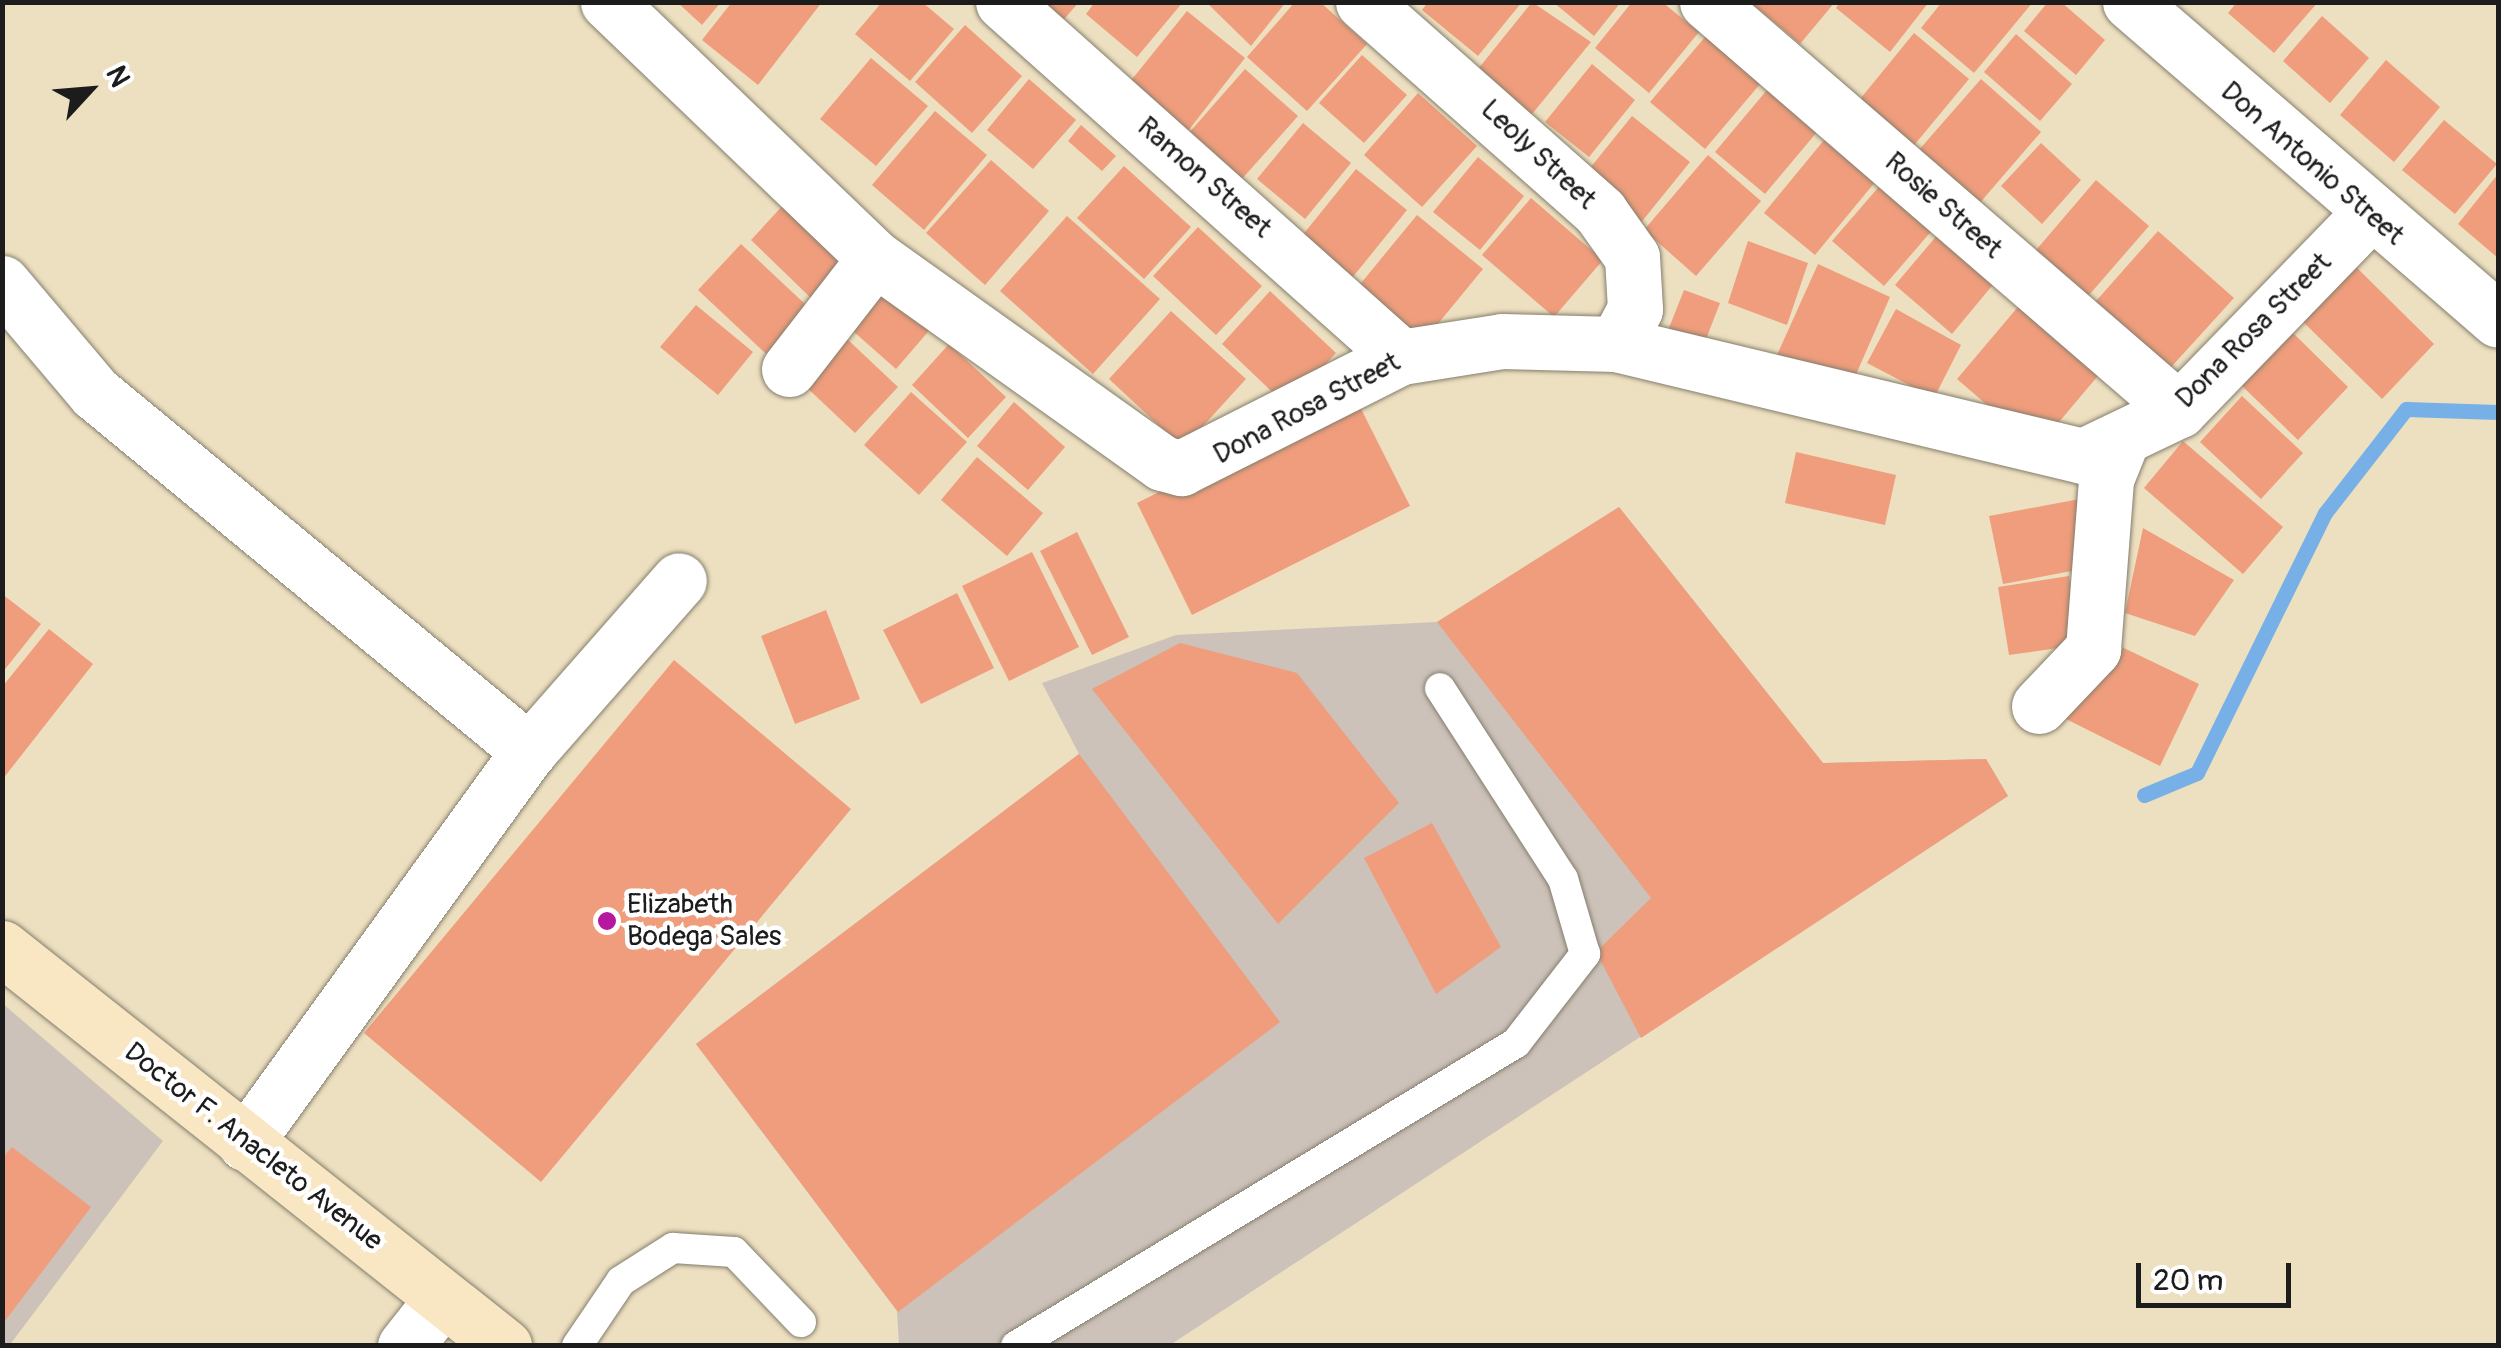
<!DOCTYPE html>
<html>
<head>
<meta charset="utf-8">
<style>
  body { margin:0 }
  #map { position:relative; width:2501px; height:1348px; overflow:hidden; background:#ede0c0; font-family:Pangolin,sans-serif }
  div>[style] { position:absolute }
  .industrial>* { inset:0; background:#ccc2b9 }
  .stream>* { height:15px; margin:-7.5px; padding:0 7.5px; transform-origin:7.5px; border-radius:7.5px; background:#77b0e7 }
  .building>* { inset:0; background:#ef9d7c }
  .roads { filter:drop-shadow(0 0 2px #847e6e) drop-shadow(0 0 2px #847e6e) }
  .service>* { height:30px; margin:-15px; padding:0 15px; transform-origin:15px; border-radius:15px; background:#fff }
  .minor>* { height:55px; margin:-27.5px; padding:0 27.5px; transform-origin:27.5px; border-radius:27.5px; background:#fff }
  .secondary>* { height:55px; margin:-27.5px; padding:0 27.5px; transform-origin:27.5px; border-radius:27.5px; background:#f9e7c3 }
  .dots>* { width:28px; height:28px; translate:-50% -50%; box-sizing:border-box; border:5px solid #fff; border-radius:50% }
  span { translate:-50% -50%; white-space:nowrap; text-align:center; line-height:1.15; -webkit-text-stroke:9px #fff; paint-order:stroke }
  .street-label { font-size:28px; color:#1c1c1c }
  .poi-label { font-size:28px; color:#1c1c1c }
  .left { translate:0 -50%; text-align:left }
  .frame { position:absolute; inset:0; border:5px solid #1c1c1c; pointer-events:none }
  .north { position:absolute; left:40px; top:40px; width:100px; height:100px; -webkit-text-stroke:8px #fff; paint-order:stroke; rotate:64deg; font-size:28px; font-weight:700; line-height:40px; text-align:center; color:#1c1c1c }
  .north::after { content:''; display:block; margin:auto; width:35px; height:45px; background:#1c1c1c; clip-path:polygon(50% 0,100% 100%,50% 72%,0 100%) }
  .scale { position:absolute; left:2136px; top:1263px; width:155px; height:45px; box-sizing:border-box; border:5px solid #1c1c1c; border-top:0; padding-left:12px; font-size:30px; line-height:35px; white-space:nowrap; color:#1c1c1c; -webkit-text-stroke:8px #fff; paint-order:stroke }
</style>
</head>
<body>
<div id="map">
  <div class="industrial">
    <div style="clip-path:polygon(1619px 507px,1823px 763px,1986px 759px,2008px 796px,1170px 1345px,899px 1345px,897px 1311px,696px 1044px,1079px 754px,1042px 683px,1176px 635px,1437px 622px)"></div>
    <div style="clip-path:polygon(2px 1003px,163px 1141px,9px 1346px,2px 1345px)"></div>
  </div>
  <div class="stream">
    <div style="left:2144px;top:795px;width:57px;rotate:-22.5deg"></div>
    <div style="left:2197px;top:773px;width:290px;rotate:-63.8deg"></div>
    <div style="left:2325px;top:513px;width:132px;rotate:-52.1deg"></div>
    <div style="left:2406px;top:409px;width:92px;rotate:1.9deg"></div>
  </div>
  <div class="building">
    <div style="clip-path:polygon(677px 2px,721px 2px,702px 25px)"></div>
    <div style="clip-path:polygon(732px 2px,822px 2px,758px 85px,702px 40px)"></div>
    <div style="clip-path:polygon(882px 2px,922px 2px,954px 29px,910px 81px,855px 34px)"></div>
    <div style="clip-path:polygon(1036px 2px,1079px 2px,1060px 24px)"></div>
    <div style="clip-path:polygon(1095px 2px,1183px 2px,1137px 57px,1086px 14px)"></div>
    <div style="clip-path:polygon(1206px 2px,1286px 2px,1251px 46px)"></div>
    <div style="clip-path:polygon(1295px 2px,1320px 2px,1367px 44px,1307px 111px,1247px 57px)"></div>
    <div style="clip-path:polygon(1428px 2px,1522px 2px,1478px 56px,1422px 10px)"></div>
    <div style="clip-path:polygon(1532px 2px,1591px 42px,1528px 119px,1474px 74px)"></div>
    <div style="clip-path:polygon(1553px 2px,1621px 2px,1594px 36px)"></div>
    <div style="clip-path:polygon(1632px 2px,1662px 2px,1699px 32px,1649px 93px,1595px 48px)"></div>
    <div style="clip-path:polygon(1750px 2px,1835px 2px,1800px 44px)"></div>
    <div style="clip-path:polygon(1840px 2px,1929px 2px,1890px 52px,1836px 8px)"></div>
    <div style="clip-path:polygon(1942px 2px,2033px 2px,1974px 73px,1921px 28px)"></div>
    <div style="clip-path:polygon(2048px 2px,2061px 2px,2105px 40px,2076px 75px,2024px 31px)"></div>
    <div style="clip-path:polygon(2237px 2px,2318px 2px,2274px 53px,2228px 13px)"></div>
    <div style="clip-path:polygon(1187px 11px,1245px 58px,1184px 136px,1125px 88px)"></div>
    <div style="clip-path:polygon(2322px 16px,2369px 58px,2330px 103px,2283px 61px)"></div>
    <div style="clip-path:polygon(965px 25px,1022px 76px,972px 133px,915px 82px)"></div>
    <div style="clip-path:polygon(1711px 30px,1766px 77px,1705px 149px,1650px 102px)"></div>
    <div style="clip-path:polygon(1914px 33px,1969px 79px,1911px 149px,1856px 104px)"></div>
    <div style="clip-path:polygon(2016px 34px,2072px 84px,2040px 121px,1984px 72px)"></div>
    <div style="clip-path:polygon(1362px 55px,1407px 95px,1364px 143px,1319px 103px)"></div>
    <div style="clip-path:polygon(871px 58px,928px 106px,876px 166px,820px 119px)"></div>
    <div style="clip-path:polygon(2386px 60px,2440px 107px,2394px 162px,2340px 115px)"></div>
    <div style="clip-path:polygon(1592px 64px,1635px 100px,1589px 157px,1545px 122px)"></div>
    <div style="clip-path:polygon(1245px 69px,1298px 116px,1241px 180px,1188px 134px)"></div>
    <div style="clip-path:polygon(1029px 79px,1076px 120px,1033px 169px,987px 130px)"></div>
    <div style="clip-path:polygon(1981px 79px,2041px 132px,1972px 212px,1911px 159px)"></div>
    <div style="clip-path:polygon(1772px 84px,1822px 126px,1765px 194px,1715px 152px)"></div>
    <div style="clip-path:polygon(1418px 93px,1477px 146px,1422px 207px,1364px 155px)"></div>
    <div style="clip-path:polygon(935px 111px,987px 155px,924px 230px,872px 185px)"></div>
    <div style="clip-path:polygon(1632px 116px,1690px 162px,1639px 225px,1582px 178px)"></div>
    <div style="clip-path:polygon(2444px 120px,2497px 164px,2455px 214px,2402px 170px)"></div>
    <div style="clip-path:polygon(1303px 123px,1351px 163px,1305px 219px,1257px 179px)"></div>
    <div style="clip-path:polygon(1081px 125px,1116px 156px,1102px 171px,1068px 141px)"></div>
    <div style="clip-path:polygon(1829px 134px,1880px 176px,1815px 255px,1764px 213px)"></div>
    <div style="clip-path:polygon(2041px 143px,2081px 180px,2042px 224px,2001px 186px)"></div>
    <div style="clip-path:polygon(1708px 155px,1761px 201px,1696px 276px,1644px 230px)"></div>
    <div style="clip-path:polygon(1478px 157px,1524px 196px,1480px 250px,1433px 212px)"></div>
    <div style="clip-path:polygon(991px 160px,1049px 211px,985px 285px,926px 233px)"></div>
    <div style="clip-path:polygon(1124px 166px,1191px 227px,1144px 279px,1077px 218px)"></div>
    <div style="clip-path:polygon(1356px 169px,1407px 210px,1348px 283px,1297px 242px)"></div>
    <div style="clip-path:polygon(2498px 174px,2498px 258px,2458px 224px)"></div>
    <div style="clip-path:polygon(2096px 180px,2149px 226px,2083px 302px,2030px 257px)"></div>
    <div style="clip-path:polygon(1883px 182px,1935px 227px,1884px 286px,1832px 241px)"></div>
    <div style="clip-path:polygon(798px 189px,860px 250px,813px 300px,751px 240px)"></div>
    <div style="clip-path:polygon(1531px 198px,1603px 260px,1554px 317px,1482px 255px)"></div>
    <div style="clip-path:polygon(1417px 215px,1483px 269px,1423px 342px,1357px 288px)"></div>
    <div style="clip-path:polygon(1067px 216px,1160px 299px,1093px 374px,1000px 291px)"></div>
    <div style="clip-path:polygon(1198px 227px,1262px 286px,1216px 335px,1153px 276px)"></div>
    <div style="clip-path:polygon(2158px 231px,2234px 298px,2163px 376px,2089px 309px)"></div>
    <div style="clip-path:polygon(1939px 233px,1996px 281px,1952px 334px,1895px 285px)"></div>
    <div style="clip-path:polygon(1748px 241px,1808px 263px,1787px 325px,1728px 303px)"></div>
    <div style="clip-path:polygon(741px 244px,821px 319px,778px 365px,698px 290px)"></div>
    <div style="clip-path:polygon(2349px 260px,2434px 344px,2382px 399px,2295px 314px)"></div>
    <div style="clip-path:polygon(1818px 264px,1890px 297px,1850px 388px,1777px 355px)"></div>
    <div style="clip-path:polygon(883px 280px,934px 325px,896px 369px,845px 324px)"></div>
    <div style="clip-path:polygon(1684px 290px,1720px 303px,1703px 347px,1667px 333px)"></div>
    <div style="clip-path:polygon(1270px 291px,1336px 353px,1287px 406px,1222px 344px)"></div>
    <div style="clip-path:polygon(2028px 295px,2108px 364px,2037px 448px,1957px 379px)"></div>
    <div style="clip-path:polygon(696px 305px,753px 352px,718px 395px,660px 347px)"></div>
    <div style="clip-path:polygon(1896px 309px,1961px 345px,1934px 398px,1867px 363px)"></div>
    <div style="clip-path:polygon(1171px 311px,1246px 379px,1183px 448px,1109px 379px)"></div>
    <div style="clip-path:polygon(2292px 332px,2348px 387px,2298px 440px,2241px 385px)"></div>
    <div style="clip-path:polygon(846px 338px,898px 387px,855px 433px,803px 384px)"></div>
    <div style="clip-path:polygon(949px 344px,1006px 397px,968px 438px,912px 385px)"></div>
    <div style="clip-path:polygon(911px 392px,967px 442px,919px 495px,864px 445px)"></div>
    <div style="clip-path:polygon(1354px 395px,1410px 506px,1192px 615px,1137px 503px)"></div>
    <div style="clip-path:polygon(2242px 396px,2303px 453px,2261px 499px,2200px 442px)"></div>
    <div style="clip-path:polygon(1014px 402px,1065px 447px,1028px 490px,977px 446px)"></div>
    <div style="clip-path:polygon(2183px 441px,2283px 527px,2243px 574px,2144px 488px)"></div>
    <div style="clip-path:polygon(1796px 452px,1896px 475px,1885px 525px,1785px 503px)"></div>
    <div style="clip-path:polygon(977px 457px,1043px 513px,1007px 556px,941px 500px)"></div>
    <div style="clip-path:polygon(2085px 498px,2098px 566px,2003px 584px,1989px 516px)"></div>
    <div style="clip-path:polygon(1619px 507px,1823px 763px,1986px 759px,2008px 796px,1641px 1038px,1596px 952px,1651px 898px,1437px 622px)"></div>
    <div style="clip-path:polygon(2143px 528px,2234px 580px,2195px 636px,2125px 613px)"></div>
    <div style="clip-path:polygon(1077px 532px,1129px 637px,1092px 655px,1040px 551px)"></div>
    <div style="clip-path:polygon(1032px 552px,1079px 647px,1009px 681px,962px 586px)"></div>
    <div style="clip-path:polygon(2069px 576px,2080px 645px,2009px 655px,1998px 587px)"></div>
    <div style="clip-path:polygon(957px 593px,994px 668px,921px 704px,883px 630px)"></div>
    <div style="clip-path:polygon(2px 594px,41px 624px,2px 673px)"></div>
    <div style="clip-path:polygon(826px 610px,860px 699px,795px 724px,761px 636px)"></div>
    <div style="clip-path:polygon(49px 629px,93px 664px,2px 780px,2px 687px)"></div>
    <div style="clip-path:polygon(2103px 638px,2199px 684px,2160px 766px,2064px 718px)"></div>
    <div style="clip-path:polygon(1180px 643px,1297px 673px,1399px 803px,1278px 924px,1092px 689px)"></div>
    <div style="clip-path:polygon(674px 660px,851px 809px,541px 1182px,364px 1033px)"></div>
    <div style="clip-path:polygon(1079px 754px,1280px 1022px,898px 1312px,696px 1044px)"></div>
    <div style="clip-path:polygon(1432px 823px,1501px 947px,1436px 994px,1364px 858px)"></div>
    <div style="clip-path:polygon(12px 1147px,91px 1207px,2px 1325px,2px 1159px)"></div>
  </div>
  <div class="roads">
    <div class="service">
      <div style="left:577px;top:1346px;width:78px;rotate:-55.9deg"></div>
      <div style="left:621px;top:1281px;width:62px;rotate:-32.4deg"></div>
      <div style="left:673px;top:1248px;width:61px;rotate:3.8deg"></div>
      <div style="left:734px;top:1252px;width:97px;rotate:46.3deg"></div>
      <div style="left:1016px;top:1346px;width:585px;rotate:-31.22deg"></div>
      <div style="left:1516px;top:1043px;width:113px;rotate:-52.2deg"></div>
      <div style="left:1585px;top:954px;width:78px;rotate:-106.3deg"></div>
      <div style="left:1563px;top:879px;width:227px;rotate:-122.8deg"></div>
    </div>
    <div class="minor">
      <div style="left:608px;top:2px;width:370px;rotate:43.8deg"></div>
      <div style="left:875px;top:258px;width:353px;rotate:35.5deg"></div>
      <div style="left:1162px;top:463px;width:20px;rotate:15deg"></div>
      <div style="left:1181px;top:468px;width:246px;rotate:-26.8deg"></div>
      <div style="left:1401px;top:357px;width:102px;rotate:-9deg"></div>
      <div style="left:1502px;top:341px;width:114px;rotate:1.5deg"></div>
      <div style="left:1616px;top:344px;width:480px;rotate:13.5deg"></div>
      <div style="left:2083px;top:456px;width:106px;rotate:-25.6deg"></div>
      <div style="left:2179px;top:410px;width:270px;rotate:-45.9deg"></div>
      <div style="left:1003px;top:2px;width:533px;rotate:41.73deg"></div>
      <div style="left:1363px;top:2px;width:317px;rotate:41.5deg"></div>
      <div style="left:1600px;top:212px;width:55px;rotate:54.6deg"></div>
      <div style="left:1632px;top:257px;width:52px;rotate:86.7deg"></div>
      <div style="left:1635px;top:309px;width:40px;rotate:118deg"></div>
      <div style="left:1707px;top:2px;width:624px;rotate:40.84deg"></div>
      <div style="left:2130px;top:2px;width:486px;rotate:40.8deg"></div>
      <div style="left:2px;top:283px;width:144px;rotate:49.8deg"></div>
      <div style="left:95px;top:393px;width:563px;rotate:39.52deg"></div>
      <div style="left:789px;top:369px;width:140px;rotate:-52.2deg"></div>
      <div style="left:2039px;top:706px;width:79px;rotate:-46.5deg"></div>
      <div style="left:2093px;top:649px;width:170px;rotate:-85.6deg"></div>
      <div style="left:2106px;top:479px;width:35px;rotate:-68deg"></div>
      <div style="left:245px;top:1143px;width:484px;rotate:-54.1deg"></div>
      <div style="left:529px;top:751px;width:227px;rotate:-48.7deg"></div>
      <div style="left:405px;top:1346px;width:61px;rotate:-51.6deg"></div>
    </div>
    <div class="secondary">
      <div style="left:2px;top:948px;width:641px;rotate:38.41deg"></div>
    </div>
  </div>
  <div class="dots">
    <div style="left:607px;top:921px;background:#b5179e"></div>
  </div>
  <div class="street-label">
    <span style="left:1538px;top:155px;rotate:43deg">Leoly Street</span>
    <span style="left:2312px;top:164px;rotate:41deg">Don Antonio Street</span>
    <span style="left:1204px;top:178px;rotate:41deg">Ramon Street</span>
    <span style="left:1943px;top:206px;rotate:41deg">Rosie Street</span>
    <span style="left:2254px;top:331px;rotate:-45deg">Dona Rosa Street</span>
    <span style="left:1307px;top:409px;rotate:-28deg">Dona Rosa Street</span>
    <span style="left:253px;top:1147px;rotate:38deg">Doctor F. Anacleto Avenue</span>
  </div>
  <div class="poi-label">
    <span class="left" style="left:627px;top:921px">Elizabeth<br>Bodega Sales</span>
  </div>
  <div class="frame"></div>
  <div class="north">N</div>
  <div class="scale">20 m</div>
</div>
</body>
</html>
